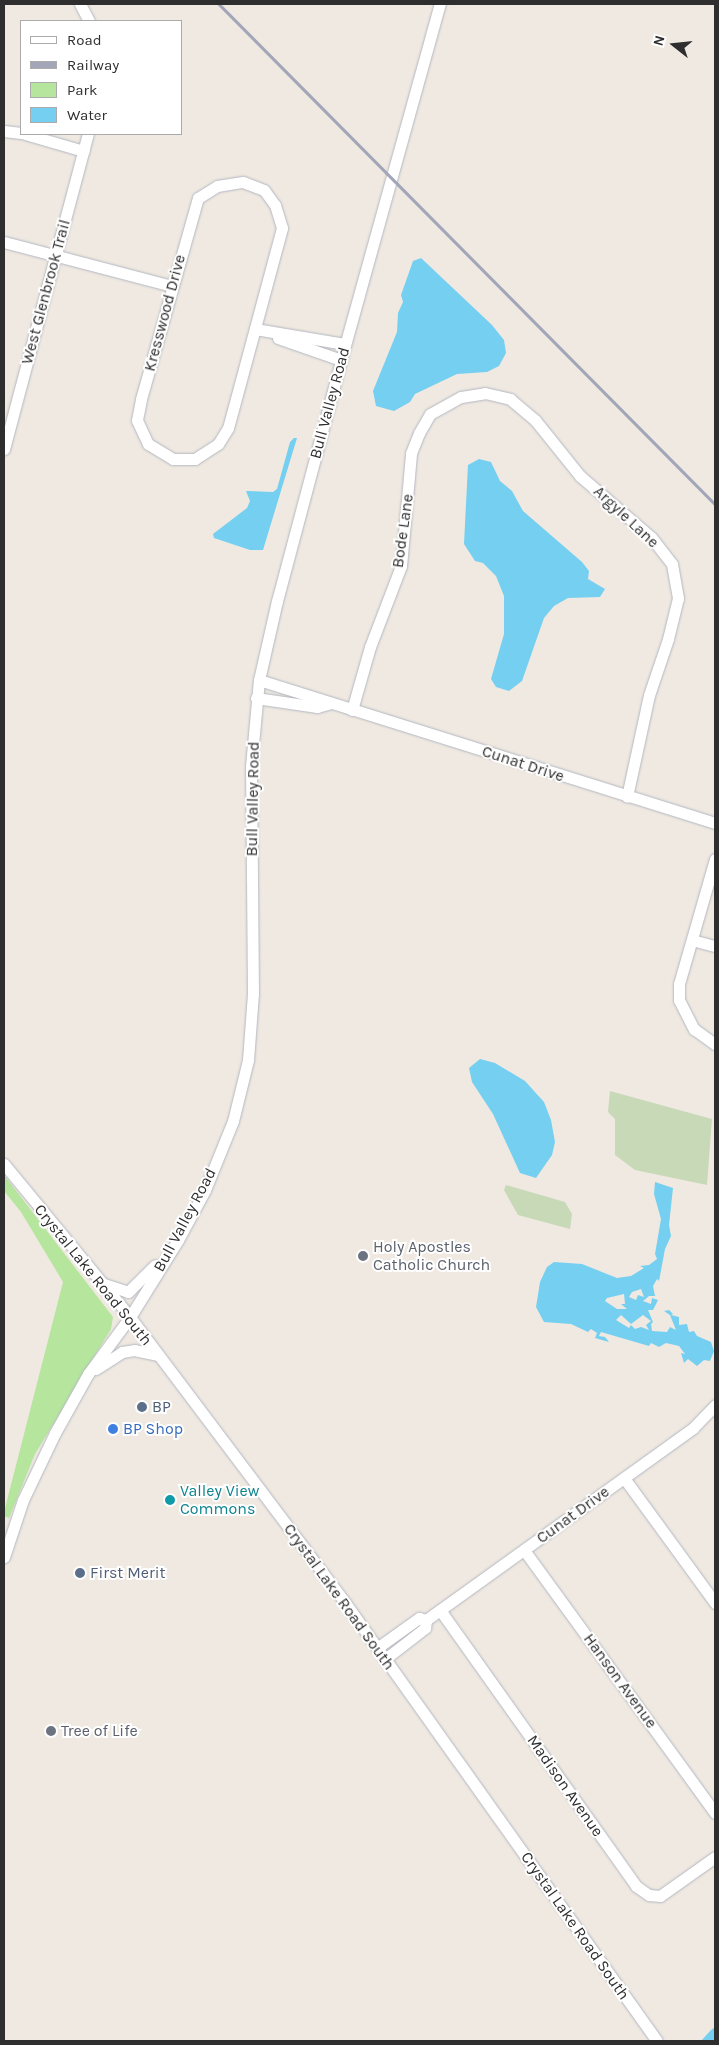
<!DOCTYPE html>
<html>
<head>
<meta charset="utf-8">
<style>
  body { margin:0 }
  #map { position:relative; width:719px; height:2045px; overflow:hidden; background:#efe9e1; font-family:Karla,sans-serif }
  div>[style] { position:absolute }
  .green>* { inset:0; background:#b6e59e }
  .cemetery>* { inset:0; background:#c8d9b8 }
  .water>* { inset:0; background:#75cff0 }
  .roads { filter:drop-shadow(0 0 1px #b4b7c1) drop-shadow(0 0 1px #b4b7c1) }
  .minor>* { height:11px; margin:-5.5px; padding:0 5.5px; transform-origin:5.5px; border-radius:5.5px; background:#fff }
  .rail>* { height:2.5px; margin:-1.25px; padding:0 1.25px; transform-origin:1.25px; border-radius:1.25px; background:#a3a6b8 }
  .dots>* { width:14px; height:14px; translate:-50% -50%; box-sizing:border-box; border:2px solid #fff; border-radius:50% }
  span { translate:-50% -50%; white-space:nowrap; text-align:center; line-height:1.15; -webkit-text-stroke:4px #fff; paint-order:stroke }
  .street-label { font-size:16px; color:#2e2e2e }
  .worship-label { font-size:16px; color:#5b616d }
  .left { translate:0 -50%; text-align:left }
  .service-label { font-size:16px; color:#4e5e75 }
  .shop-label { font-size:16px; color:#366cbe }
  .culture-label { font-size:16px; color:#0d838f }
  .frame { position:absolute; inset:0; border:5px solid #2e2e2e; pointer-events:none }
  .legend { position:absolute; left:20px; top:20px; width:162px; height:115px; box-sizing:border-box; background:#fff; border:1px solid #ababab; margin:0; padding:6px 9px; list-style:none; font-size:15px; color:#2e2e2e }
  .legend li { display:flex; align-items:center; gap:10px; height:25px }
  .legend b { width:25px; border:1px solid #ababab }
  .north { position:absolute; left:649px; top:20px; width:50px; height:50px; -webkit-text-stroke:4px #fff; paint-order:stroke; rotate:286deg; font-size:14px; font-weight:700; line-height:20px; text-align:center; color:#2e2e2e }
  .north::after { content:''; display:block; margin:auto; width:18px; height:22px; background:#2e2e2e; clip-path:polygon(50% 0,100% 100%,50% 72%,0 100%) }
</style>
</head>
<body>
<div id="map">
  <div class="green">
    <div style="clip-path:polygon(4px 1175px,113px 1317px,111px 1329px,35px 1454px,9px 1518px,4px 1516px,4px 1512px,63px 1282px,21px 1212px,4px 1191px)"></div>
  </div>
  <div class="cemetery">
    <div style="clip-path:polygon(610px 1091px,712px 1119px,707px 1185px,635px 1170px,615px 1155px,615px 1119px,608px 1112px)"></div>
    <div style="clip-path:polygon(506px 1185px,565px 1202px,572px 1214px,570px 1229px,518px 1215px,504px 1190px)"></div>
  </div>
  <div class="water">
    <div style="clip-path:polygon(421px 258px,492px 325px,504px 340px,506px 353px,499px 366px,487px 372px,457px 374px,415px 394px,410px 402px,394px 411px,376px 406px,373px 391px,397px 332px,398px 313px,403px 302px,401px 295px,413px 261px)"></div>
    <div style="clip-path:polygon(294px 438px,297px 438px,263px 550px,250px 550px,214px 538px,213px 534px,247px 508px,250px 501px,246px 491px,273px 492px,277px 489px,290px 442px)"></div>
    <div style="clip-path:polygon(479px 459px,491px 462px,500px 481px,512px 491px,523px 511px,582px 562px,589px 571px,588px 579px,605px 589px,600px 597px,568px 598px,554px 606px,544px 618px,522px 681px,509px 691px,496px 687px,491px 679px,504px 634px,504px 596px,496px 576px,483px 563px,475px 561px,464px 544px,468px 465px)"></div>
    <div style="clip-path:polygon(480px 1059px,495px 1063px,525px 1081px,544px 1102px,551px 1120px,555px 1142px,552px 1155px,536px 1178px,520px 1173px,493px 1114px,472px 1082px,469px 1068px)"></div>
    <div style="clip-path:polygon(evenodd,655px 1182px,673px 1188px,669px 1225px,671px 1236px,665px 1249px,659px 1281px,657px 1279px,653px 1286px,655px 1296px,649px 1296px,643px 1301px,651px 1304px,652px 1298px,658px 1300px,653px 1310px,648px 1310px,653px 1322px,651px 1324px,652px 1331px,667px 1332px,670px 1327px,676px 1330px,670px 1315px,664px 1311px,669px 1310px,673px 1314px,671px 1315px,679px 1317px,679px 1325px,687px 1324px,689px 1332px,694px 1331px,697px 1336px,711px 1342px,714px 1351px,710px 1361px,704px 1360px,697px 1366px,688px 1359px,684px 1363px,681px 1353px,685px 1354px,679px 1346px,666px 1343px,659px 1347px,651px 1343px,649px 1346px,601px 1332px,599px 1336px,605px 1337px,609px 1342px,595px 1338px,597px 1333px,591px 1329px,588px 1332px,571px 1324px,544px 1322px,536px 1307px,540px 1282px,547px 1267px,554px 1262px,582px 1264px,617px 1278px,631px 1276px,644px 1268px,640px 1266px,649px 1265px,657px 1259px,655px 1254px,661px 1219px,654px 1194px,655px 1182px,641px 1289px,644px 1297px,638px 1295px,636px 1300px,629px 1297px,632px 1292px,641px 1289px,655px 1182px,624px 1294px,625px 1304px,621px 1304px,627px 1309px,617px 1309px,605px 1301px,607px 1298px,624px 1294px,655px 1182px,621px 1315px,631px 1324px,643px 1315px,651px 1321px,646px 1325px,649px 1330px,641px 1327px,635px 1329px,631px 1325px,629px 1328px,616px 1320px,621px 1315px)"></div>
    <div style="clip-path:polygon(715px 2027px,715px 2041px,701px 2041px,711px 2030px)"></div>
  </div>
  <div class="roads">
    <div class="minor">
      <div style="left:80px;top:4px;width:19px;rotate:62deg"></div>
      <div style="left:4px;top:131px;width:17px;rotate:7deg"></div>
      <div style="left:25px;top:134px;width:61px;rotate:16.1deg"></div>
      <div style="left:243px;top:182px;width:22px;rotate:21deg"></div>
      <div style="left:264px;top:190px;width:19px;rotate:54deg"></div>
      <div style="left:275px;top:205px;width:24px;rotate:73deg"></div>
      <div style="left:282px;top:228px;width:207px;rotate:105.1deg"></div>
      <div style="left:228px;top:428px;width:19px;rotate:122deg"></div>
      <div style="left:218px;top:444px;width:27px;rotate:147deg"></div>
      <div style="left:195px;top:459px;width:22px;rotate:180deg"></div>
      <div style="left:173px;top:459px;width:29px;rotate:-149deg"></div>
      <div style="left:148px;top:444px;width:26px;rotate:-115deg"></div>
      <div style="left:137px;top:420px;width:21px;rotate:-79deg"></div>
      <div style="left:141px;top:399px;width:209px;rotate:-74.2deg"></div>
      <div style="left:198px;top:198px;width:22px;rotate:-32deg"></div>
      <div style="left:217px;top:186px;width:26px;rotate:-9deg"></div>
      <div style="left:4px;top:242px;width:174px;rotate:14.7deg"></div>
      <div style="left:255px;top:329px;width:91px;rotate:9.5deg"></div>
      <div style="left:278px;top:338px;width:67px;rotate:19.2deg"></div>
      <div style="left:4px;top:449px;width:326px;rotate:-75.1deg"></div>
      <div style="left:259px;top:680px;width:478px;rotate:17.4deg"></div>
      <div style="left:256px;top:698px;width:62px;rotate:8.4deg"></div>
      <div style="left:317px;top:707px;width:15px;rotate:-16deg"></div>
      <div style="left:352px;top:710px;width:66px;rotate:-74.1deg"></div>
      <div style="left:370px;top:647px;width:87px;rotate:-69.1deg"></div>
      <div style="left:401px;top:566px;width:113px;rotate:-84.9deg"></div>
      <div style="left:411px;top:453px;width:22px;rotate:-68deg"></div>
      <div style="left:419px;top:433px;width:22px;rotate:-60deg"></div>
      <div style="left:430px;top:414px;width:35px;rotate:-29deg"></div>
      <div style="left:461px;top:397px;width:24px;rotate:-9deg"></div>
      <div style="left:485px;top:393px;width:26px;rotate:13deg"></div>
      <div style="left:510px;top:399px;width:33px;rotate:40deg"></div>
      <div style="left:535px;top:420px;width:72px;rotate:51.2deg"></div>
      <div style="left:580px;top:476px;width:94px;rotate:40.7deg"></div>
      <div style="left:651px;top:537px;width:34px;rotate:52deg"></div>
      <div style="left:672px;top:564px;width:35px;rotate:80deg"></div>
      <div style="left:678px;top:598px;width:42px;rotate:103.7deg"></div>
      <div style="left:668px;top:639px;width:59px;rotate:108.7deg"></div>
      <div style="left:649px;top:695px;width:104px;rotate:102.2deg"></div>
      <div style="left:715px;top:859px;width:130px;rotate:106.1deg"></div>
      <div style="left:679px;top:984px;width:16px;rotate:90deg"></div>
      <div style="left:679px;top:1000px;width:33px;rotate:63deg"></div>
      <div style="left:694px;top:1029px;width:26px;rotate:36deg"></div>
      <div style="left:692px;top:940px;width:24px;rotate:15deg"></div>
      <div style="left:4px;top:1164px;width:198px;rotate:50.5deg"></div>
      <div style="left:130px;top:1317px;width:359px;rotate:53deg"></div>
      <div style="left:346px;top:1604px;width:536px;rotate:54.56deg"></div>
      <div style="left:104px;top:1284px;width:25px;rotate:18deg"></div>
      <div style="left:128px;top:1292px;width:38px;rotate:-45deg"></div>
      <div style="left:96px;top:1369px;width:31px;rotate:-33deg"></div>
      <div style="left:122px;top:1352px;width:12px;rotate:-9deg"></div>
      <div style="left:134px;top:1350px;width:25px;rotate:12deg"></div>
      <div style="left:624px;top:1478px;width:155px;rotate:53.9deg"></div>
      <div style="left:524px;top:1550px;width:325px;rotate:54deg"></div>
      <div style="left:4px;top:1557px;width:60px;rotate:-71.6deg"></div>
      <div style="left:23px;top:1500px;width:74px;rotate:-64.5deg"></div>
      <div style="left:55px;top:1433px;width:68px;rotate:-60.8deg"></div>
      <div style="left:88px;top:1374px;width:71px;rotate:-53.6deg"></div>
      <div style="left:130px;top:1317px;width:91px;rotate:-58.1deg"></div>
      <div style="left:178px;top:1240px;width:57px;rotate:-61.6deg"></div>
      <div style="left:205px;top:1190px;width:74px;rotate:-67.9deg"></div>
      <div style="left:233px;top:1121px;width:63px;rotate:-76.2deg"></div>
      <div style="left:248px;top:1060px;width:67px;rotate:-85.7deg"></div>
      <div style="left:253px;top:993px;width:227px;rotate:-90.5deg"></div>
      <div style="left:251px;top:766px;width:86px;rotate:-84.7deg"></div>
      <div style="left:259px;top:680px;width:81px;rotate:-77.2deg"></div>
      <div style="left:277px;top:601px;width:249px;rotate:-75.1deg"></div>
      <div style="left:341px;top:360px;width:370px;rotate:-74.5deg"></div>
      <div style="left:440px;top:1610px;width:339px;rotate:54.6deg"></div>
      <div style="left:636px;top:1886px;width:16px;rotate:35deg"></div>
      <div style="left:649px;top:1895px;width:11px;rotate:5deg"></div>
      <div style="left:660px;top:1896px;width:67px;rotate:-35.3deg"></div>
      <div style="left:377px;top:1648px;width:52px;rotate:-35.5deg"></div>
      <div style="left:419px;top:1618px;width:7px;rotate:16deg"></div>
      <div style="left:426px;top:1620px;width:329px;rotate:-35.7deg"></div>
      <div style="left:693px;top:1428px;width:32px;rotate:-46deg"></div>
      <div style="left:385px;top:1659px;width:51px;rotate:-37.8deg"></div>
      <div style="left:425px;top:1628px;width:8px;rotate:-83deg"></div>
    </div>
  </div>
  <div class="rail">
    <div style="left:219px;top:4px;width:704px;rotate:45.23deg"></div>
  </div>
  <div class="dots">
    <div style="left:363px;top:1256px;background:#6b7280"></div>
    <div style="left:142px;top:1407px;background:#5c6f8a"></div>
    <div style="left:113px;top:1429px;background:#3f7fe0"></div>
    <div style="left:170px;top:1500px;background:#0f9aa8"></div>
    <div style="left:80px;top:1573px;background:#5c6f8a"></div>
    <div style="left:51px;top:1731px;background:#6b7280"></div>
  </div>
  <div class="street-label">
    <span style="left:46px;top:292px;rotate:-75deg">West Glenbrook Trail</span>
    <span style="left:165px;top:313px;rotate:-75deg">Kresswood Drive</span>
    <span style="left:330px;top:403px;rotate:-75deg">Bull Valley Road</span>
    <span style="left:626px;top:517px;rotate:43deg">Argyle Lane</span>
    <span style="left:403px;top:531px;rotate:-82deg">Bode Lane</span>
    <span style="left:523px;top:764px;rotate:18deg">Cunat Drive</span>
    <span style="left:253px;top:799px;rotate:-89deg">Bull Valley Road</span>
    <span style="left:185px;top:1220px;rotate:-62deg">Bull Valley Road</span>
    <span style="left:93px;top:1275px;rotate:51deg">Crystal Lake Road South</span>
    <span style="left:573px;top:1515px;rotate:-36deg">Cunat Drive</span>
    <span style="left:339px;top:1597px;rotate:54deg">Crystal Lake Road South</span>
    <span style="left:620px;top:1681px;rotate:54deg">Hanson Avenue</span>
    <span style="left:565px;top:1786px;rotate:55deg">Madison Avenue</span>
    <span style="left:575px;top:1926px;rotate:55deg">Crystal Lake Road South</span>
  </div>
  <div class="worship-label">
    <span class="left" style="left:373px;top:1256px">Holy Apostles<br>Catholic Church</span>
    <span class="left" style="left:61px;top:1731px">Tree of Life</span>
  </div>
  <div class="service-label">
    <span class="left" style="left:152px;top:1407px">BP</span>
    <span class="left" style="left:90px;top:1573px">First Merit</span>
  </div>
  <div class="shop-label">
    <span class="left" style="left:123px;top:1429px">BP Shop</span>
  </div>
  <div class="culture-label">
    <span class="left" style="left:180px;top:1500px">Valley View<br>Commons</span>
  </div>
  <div class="frame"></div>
  <ul class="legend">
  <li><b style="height:6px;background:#fff"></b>Road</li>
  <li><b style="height:6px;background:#a3a6b8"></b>Railway</li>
  <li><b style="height:14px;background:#b6e59e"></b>Park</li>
  <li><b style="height:14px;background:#75cff0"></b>Water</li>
  </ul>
  <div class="north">N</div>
</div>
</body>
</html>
